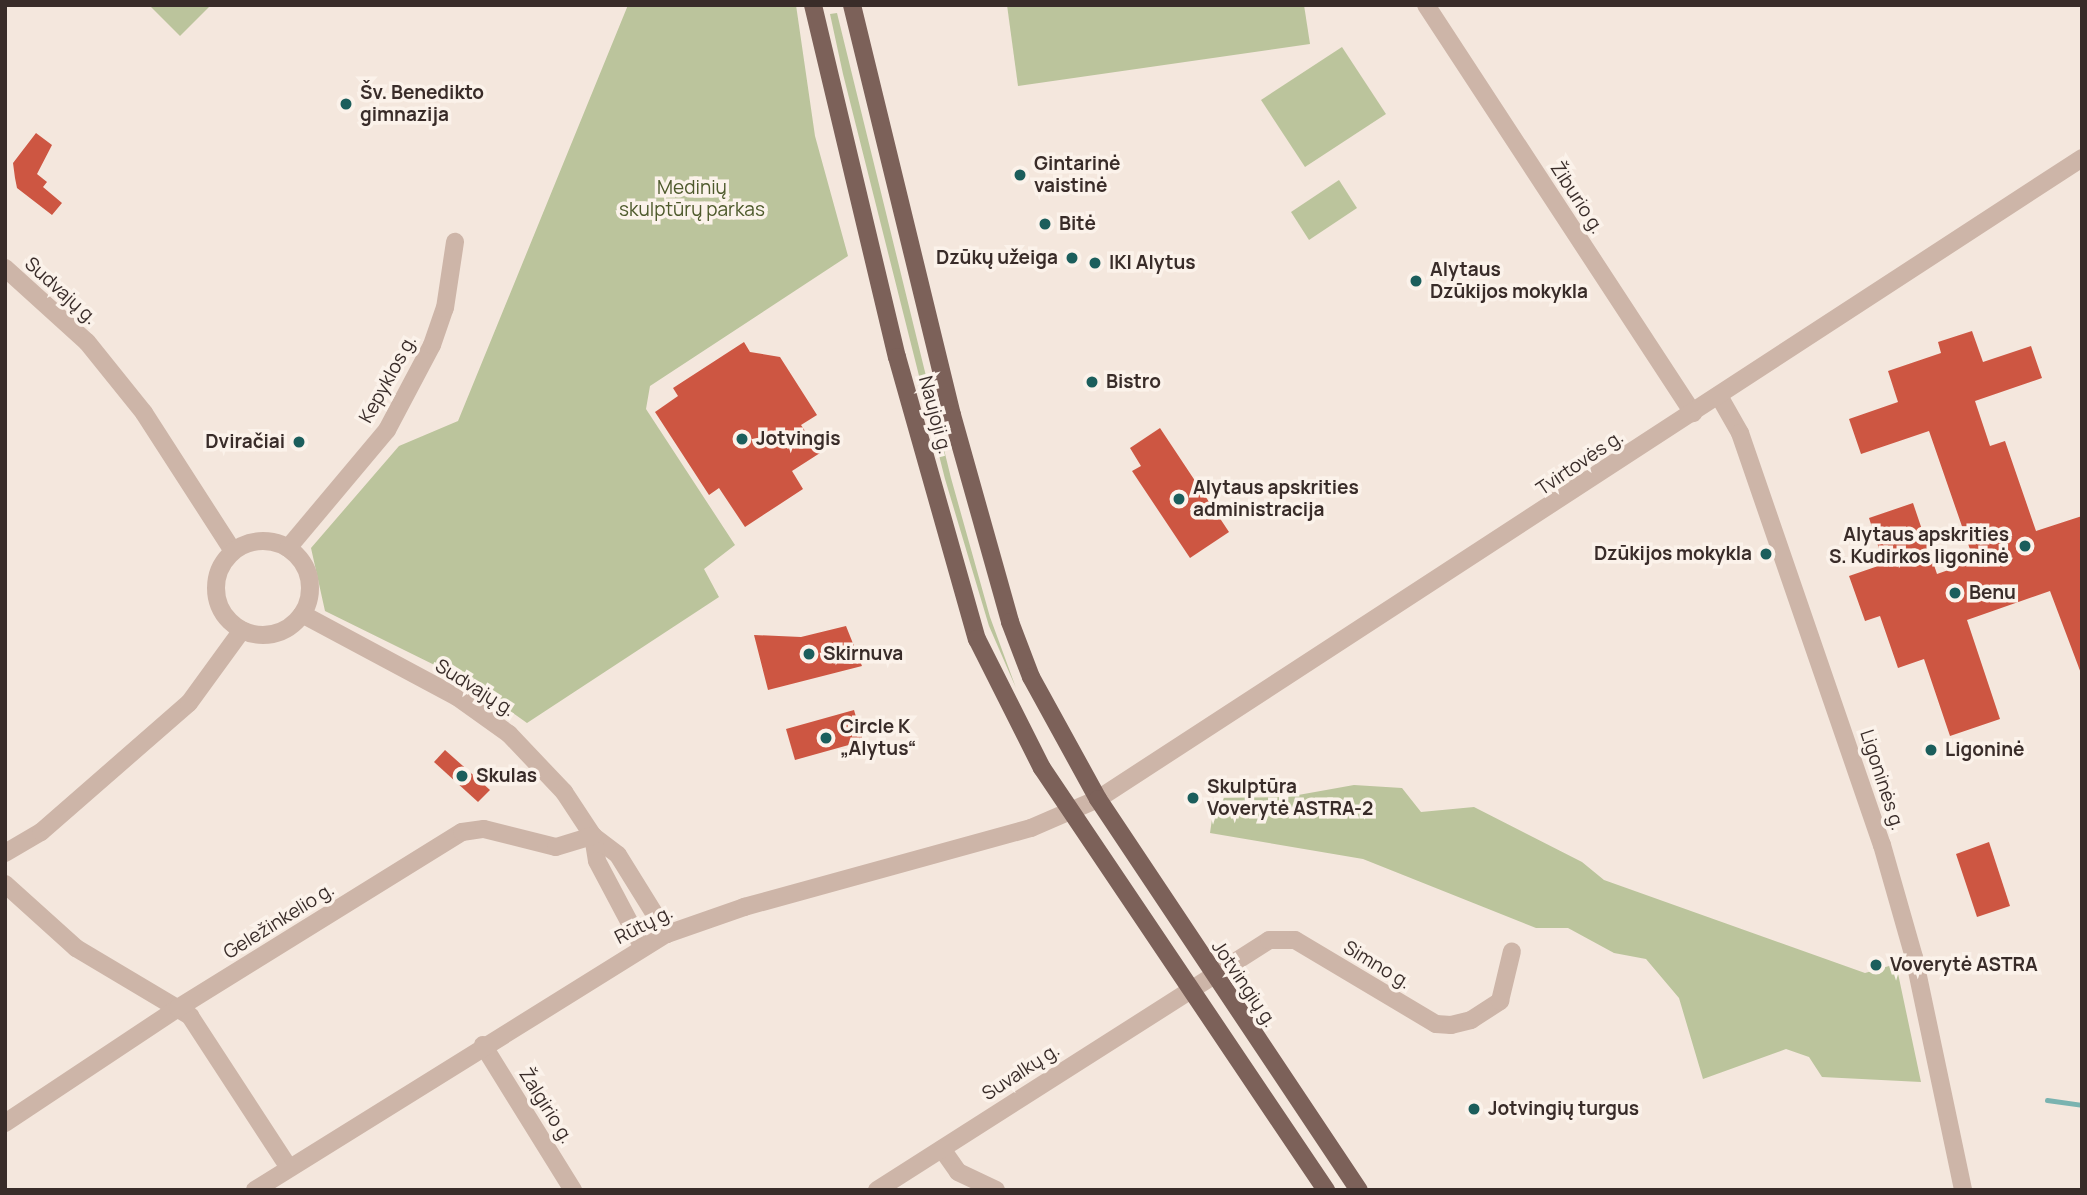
<!DOCTYPE html>
<html>
<head>
<meta charset="utf-8">
<style>
  body { margin:0 }
  #map { position:relative; width:2087px; height:1195px; overflow:hidden; background:#f4e7dd; font-family:Manrope,sans-serif }
  div>[style] { position:absolute }
  .green>* { inset:0; background:#bbc49c }
  .stream>* { height:5px; margin:-2.5px; padding:0 2.5px; transform-origin:2.5px; border-radius:2.5px; background:#7ab3b0 }
  .building>* { inset:0; background:#cd5642 }
  .minor>* { height:18px; margin:-9px; padding:0 9px; transform-origin:9px; border-radius:9px; background:#cdb5a8 }
  .minor>.ring { margin:-9px; padding:0; box-sizing:content-box; background:none; border:18px solid #cdb5a8; border-radius:50% }
  .primary>* { height:18px; margin:-9px; padding:0 9px; transform-origin:9px; border-radius:9px; background:#7c6159 }
  .dots>* { width:19px; height:19px; translate:-50% -50%; box-sizing:border-box; border:4px solid #fbf2ea; border-radius:50% }
  span { translate:-50% -50%; white-space:nowrap; text-align:center; line-height:1.15; -webkit-text-stroke:7px #fbf2ea; paint-order:stroke }
  .poi-label { font-size:19px; color:#392c29; font-weight:700 }
  .left { translate:0 -50%; text-align:left }
  .right { translate:-100% -50%; text-align:right }
  .park-label { font-size:19px; color:#4d592b }
  .street-label { font-size:19px; color:#392c29 }
  .frame { position:absolute; inset:0; border:7px solid #392c29; pointer-events:none }
</style>
</head>
<body>
<div id="map">
  <div class="green">
    <div style="clip-path:polygon(149px 5px,211px 5px,180px 36px)"></div>
    <div style="clip-path:polygon(628px 5px,796px 5px,815px 136px,848px 256px,650px 386px,646px 409px,735px 545px,704px 569px,719px 597px,527px 723px,471px 683px,325px 611px,311px 548px,399px 446px,458px 421px)"></div>
    <div style="clip-path:polygon(1007px 5px,1304px 5px,1310px 44px,1018px 86px)"></div>
    <div style="clip-path:polygon(837px 13px,951px 478px,990px 617px,1016px 688px,989px 626px,945px 479px,843px 74px,830px 14px)"></div>
    <div style="clip-path:polygon(1342px 47px,1386px 114px,1305px 167px,1261px 100px)"></div>
    <div style="clip-path:polygon(1339px 180px,1357px 208px,1309px 240px,1291px 212px)"></div>
    <div style="clip-path:polygon(1354px 785px,1402px 788px,1421px 812px,1474px 807px,1582px 862px,1604px 880px,1865px 973px,1896px 964px,1921px 1082px,1822px 1077px,1809px 1057px,1786px 1049px,1703px 1079px,1679px 998px,1646px 959px,1614px 953px,1568px 928px,1536px 928px,1363px 859px,1210px 833px,1215px 798px,1287px 797px)"></div>
  </div>
  <div class="stream">
    <div style="left:2047px;top:1100px;width:35px;rotate:8deg"></div>
  </div>
  <div class="building">
    <div style="clip-path:polygon(36px 133px,52px 145px,37px 174px,47px 182px,43px 187px,62px 203px,52px 215px,17px 188px,15px 178px,13px 163px)"></div>
    <div style="clip-path:polygon(1972px 331px,1983px 362px,2031px 346px,2042px 378px,1975px 401px,1990px 446px,2005px 441px,2036px 531px,2082px 516px,2082px 676px,2050px 591px,1967px 620px,2000px 719px,1950px 736px,1924px 659px,1898px 668px,1880px 616px,1865px 621px,1849px 576px,1884px 564px,1869px 518px,1913px 503px,1937px 574px,1974px 561px,1929px 431px,1861px 454px,1849px 419px,1898px 402px,1888px 371px,1941px 353px,1938px 342px)"></div>
    <div style="clip-path:polygon(744px 342px,750px 352px,780px 357px,817px 415px,801px 425px,820px 453px,792px 471px,803px 489px,745px 527px,719px 488px,709px 495px,655px 412px,678px 396px,673px 388px)"></div>
    <div style="clip-path:polygon(1160px 428px,1229px 532px,1190px 558px,1132px 471px,1141px 466px,1130px 448px)"></div>
    <div style="clip-path:polygon(846px 626px,862px 666px,768px 690px,754px 635px,801px 637px)"></div>
    <div style="clip-path:polygon(854px 710px,863px 741px,795px 760px,786px 729px)"></div>
    <div style="clip-path:polygon(445px 750px,490px 790px,478px 802px,434px 762px)"></div>
    <div style="clip-path:polygon(1989px 842px,2010px 906px,1977px 917px,1956px 854px)"></div>
  </div>
  <div class="minor">
    <div style="left:1426px;top:5px;width:488px;rotate:56.8deg"></div>
    <div style="left:5px;top:268px;width:110px;rotate:42.1deg"></div>
    <div style="left:87px;top:342px;width:91px;rotate:51.2deg"></div>
    <div style="left:144px;top:413px;width:164px;rotate:57.2deg"></div>
    <div style="left:1719px;top:396px;width:43px;rotate:60.4deg"></div>
    <div style="left:1740px;top:433px;width:436px;rotate:71deg"></div>
    <div style="left:1882px;top:845px;width:116px;rotate:74.1deg"></div>
    <div style="left:1914px;top:957px;width:238px;rotate:78.1deg"></div>
    <div class="ring" style="left:216px;top:541px;width:76px;height:76px"></div>
    <div style="left:288px;top:548px;width:154px;rotate:-50deg"></div>
    <div style="left:387px;top:430px;width:96px;rotate:-62.1deg"></div>
    <div style="left:432px;top:345px;width:39px;rotate:-71deg"></div>
    <div style="left:445px;top:308px;width:67px;rotate:-81.4deg"></div>
    <div style="left:302px;top:614px;width:176px;rotate:28.2deg"></div>
    <div style="left:457px;top:697px;width:64px;rotate:35.4deg"></div>
    <div style="left:509px;top:734px;width:80px;rotate:46.5deg"></div>
    <div style="left:564px;top:792px;width:53px;rotate:56.6deg"></div>
    <div style="left:593px;top:836px;width:31px;rotate:37deg"></div>
    <div style="left:618px;top:855px;width:93px;rotate:58.2deg"></div>
    <div style="left:593px;top:836px;width:25px;rotate:81deg"></div>
    <div style="left:597px;top:861px;width:98px;rotate:62.1deg"></div>
    <div style="left:5px;top:853px;width:42px;rotate:-30.3deg"></div>
    <div style="left:41px;top:832px;width:196px;rotate:-41.1deg"></div>
    <div style="left:189px;top:703px;width:90px;rotate:-54deg"></div>
    <div style="left:5px;top:884px;width:96px;rotate:42deg"></div>
    <div style="left:76px;top:948px;width:133px;rotate:30.8deg"></div>
    <div style="left:190px;top:1016px;width:181px;rotate:56.9deg"></div>
    <div style="left:483px;top:1045px;width:171px;rotate:58.2deg"></div>
    <div style="left:5px;top:1123px;width:208px;rotate:-33.6deg"></div>
    <div style="left:178px;top:1008px;width:334px;rotate:-31.8deg"></div>
    <div style="left:462px;top:832px;width:22px;rotate:-8deg"></div>
    <div style="left:484px;top:829px;width:74px;rotate:14deg"></div>
    <div style="left:556px;top:847px;width:39px;rotate:-17deg"></div>
    <div style="left:942px;top:1149px;width:28px;rotate:55deg"></div>
    <div style="left:958px;top:1172px;width:42px;rotate:25.3deg"></div>
    <div style="left:255px;top:1190px;width:485px;rotate:-31.9deg"></div>
    <div style="left:667px;top:934px;width:82px;rotate:-19.3deg"></div>
    <div style="left:744px;top:907px;width:298px;rotate:-15.4deg"></div>
    <div style="left:1031px;top:828px;width:73px;rotate:-23.4deg"></div>
    <div style="left:1098px;top:799px;width:1174px;rotate:-33.08deg"></div>
    <div style="left:877px;top:1190px;width:465px;rotate:-32.5deg"></div>
    <div style="left:1269px;top:940px;width:26px"></div>
    <div style="left:1295px;top:940px;width:164px;rotate:30.8deg"></div>
    <div style="left:1436px;top:1024px;width:15px;rotate:4deg"></div>
    <div style="left:1451px;top:1025px;width:21px;rotate:-14deg"></div>
    <div style="left:1471px;top:1020px;width:35px;rotate:-33deg"></div>
    <div style="left:1500px;top:1001px;width:51px;rotate:-76.5deg"></div>
  </div>
  <div class="primary">
    <div style="left:813px;top:5px;width:362px;rotate:76.6deg"></div>
    <div style="left:897px;top:357px;width:293px;rotate:74.2deg"></div>
    <div style="left:977px;top:639px;width:144px;rotate:63.3deg"></div>
    <div style="left:1042px;top:768px;width:509px;rotate:56.06deg"></div>
    <div style="left:852px;top:5px;width:422px;rotate:76.3deg"></div>
    <div style="left:952px;top:415px;width:215px;rotate:74.3deg"></div>
    <div style="left:1010px;top:622px;width:59px;rotate:69.1deg"></div>
    <div style="left:1031px;top:677px;width:139px;rotate:61.2deg"></div>
    <div style="left:1098px;top:799px;width:470px;rotate:56.3deg"></div>
  </div>
  <div class="dots">
    <div style="left:346px;top:104px;background:#1b5e5c"></div>
    <div style="left:1020px;top:175px;background:#1b5e5c"></div>
    <div style="left:1045px;top:224px;background:#1b5e5c"></div>
    <div style="left:1072px;top:258px;background:#1b5e5c"></div>
    <div style="left:1095px;top:263px;background:#1b5e5c"></div>
    <div style="left:1416px;top:281px;background:#1b5e5c"></div>
    <div style="left:1092px;top:382px;background:#1b5e5c"></div>
    <div style="left:742px;top:439px;background:#1b5e5c"></div>
    <div style="left:299px;top:442px;background:#1b5e5c"></div>
    <div style="left:1179px;top:499px;background:#1b5e5c"></div>
    <div style="left:2025px;top:546px;background:#1b5e5c"></div>
    <div style="left:1766px;top:554px;background:#1b5e5c"></div>
    <div style="left:1955px;top:593px;background:#1b5e5c"></div>
    <div style="left:809px;top:654px;background:#1b5e5c"></div>
    <div style="left:826px;top:738px;background:#1b5e5c"></div>
    <div style="left:1931px;top:750px;background:#1b5e5c"></div>
    <div style="left:462px;top:776px;background:#1b5e5c"></div>
    <div style="left:1193px;top:798px;background:#1b5e5c"></div>
    <div style="left:1876px;top:965px;background:#1b5e5c"></div>
    <div style="left:1474px;top:1109px;background:#1b5e5c"></div>
  </div>
  <div class="poi-label">
    <span class="left" style="left:360px;top:104px">Šv. Benedikto<br>gimnazija</span>
    <span class="left" style="left:1034px;top:175px">Gintarinė<br>vaistinė</span>
    <span class="left" style="left:1059px;top:224px">Bitė</span>
    <span class="right" style="left:1058px;top:258px">Dzūkų užeiga</span>
    <span class="left" style="left:1109px;top:263px">IKI Alytus</span>
    <span class="left" style="left:1430px;top:281px">Alytaus<br>Dzūkijos mokykla</span>
    <span class="left" style="left:1106px;top:382px">Bistro</span>
    <span class="left" style="left:756px;top:439px">Jotvingis</span>
    <span class="right" style="left:285px;top:442px">Dviračiai</span>
    <span class="left" style="left:1193px;top:499px">Alytaus apskrities<br>administracija</span>
    <span class="right" style="left:2009px;top:546px">Alytaus apskrities<br>S. Kudirkos ligoninė</span>
    <span class="right" style="left:1752px;top:554px">Dzūkijos mokykla</span>
    <span class="left" style="left:1969px;top:593px">Benu</span>
    <span class="left" style="left:823px;top:654px">Skirnuva</span>
    <span class="left" style="left:840px;top:738px">Circle K<br>„Alytus“</span>
    <span class="left" style="left:1945px;top:750px">Ligoninė</span>
    <span class="left" style="left:476px;top:776px">Skulas</span>
    <span class="left" style="left:1207px;top:798px">Skulptūra<br>Voverytė ASTRA-2</span>
    <span class="left" style="left:1890px;top:965px">Voverytė ASTRA</span>
    <span class="left" style="left:1488px;top:1109px">Jotvingių turgus</span>
  </div>
  <div class="park-label">
    <span style="left:692px;top:199px">Medinių<br>skulptūrų parkas</span>
  </div>
  <div class="street-label">
    <span style="left:1577px;top:198px;rotate:57deg">Žiburio g.</span>
    <span style="left:61px;top:291px;rotate:42deg">Sudvajų g.</span>
    <span style="left:388px;top:379px;rotate:-61deg">Kepyklos g.</span>
    <span style="left:935px;top:415px;rotate:75deg">Naujoji g.</span>
    <span style="left:1580px;top:463px;rotate:-34deg">Tvirtovės g.</span>
    <span style="left:475px;top:688px;rotate:32deg">Sudvajų g.</span>
    <span style="left:1882px;top:780px;rotate:72deg">Ligoninės g.</span>
    <span style="left:279px;top:921px;rotate:-32deg">Geležinkelio g.</span>
    <span style="left:644px;top:925px;rotate:-27deg">Rūtų g.</span>
    <span style="left:1377px;top:965px;rotate:31deg">Simno g.</span>
    <span style="left:1244px;top:984px;rotate:56deg">Jotvingių g.</span>
    <span style="left:1021px;top:1072px;rotate:-33deg">Suvalkų g.</span>
    <span style="left:546px;top:1106px;rotate:58deg">Žalgirio g.</span>
  </div>
  <div class="frame"></div>
</div>
</body>
</html>
